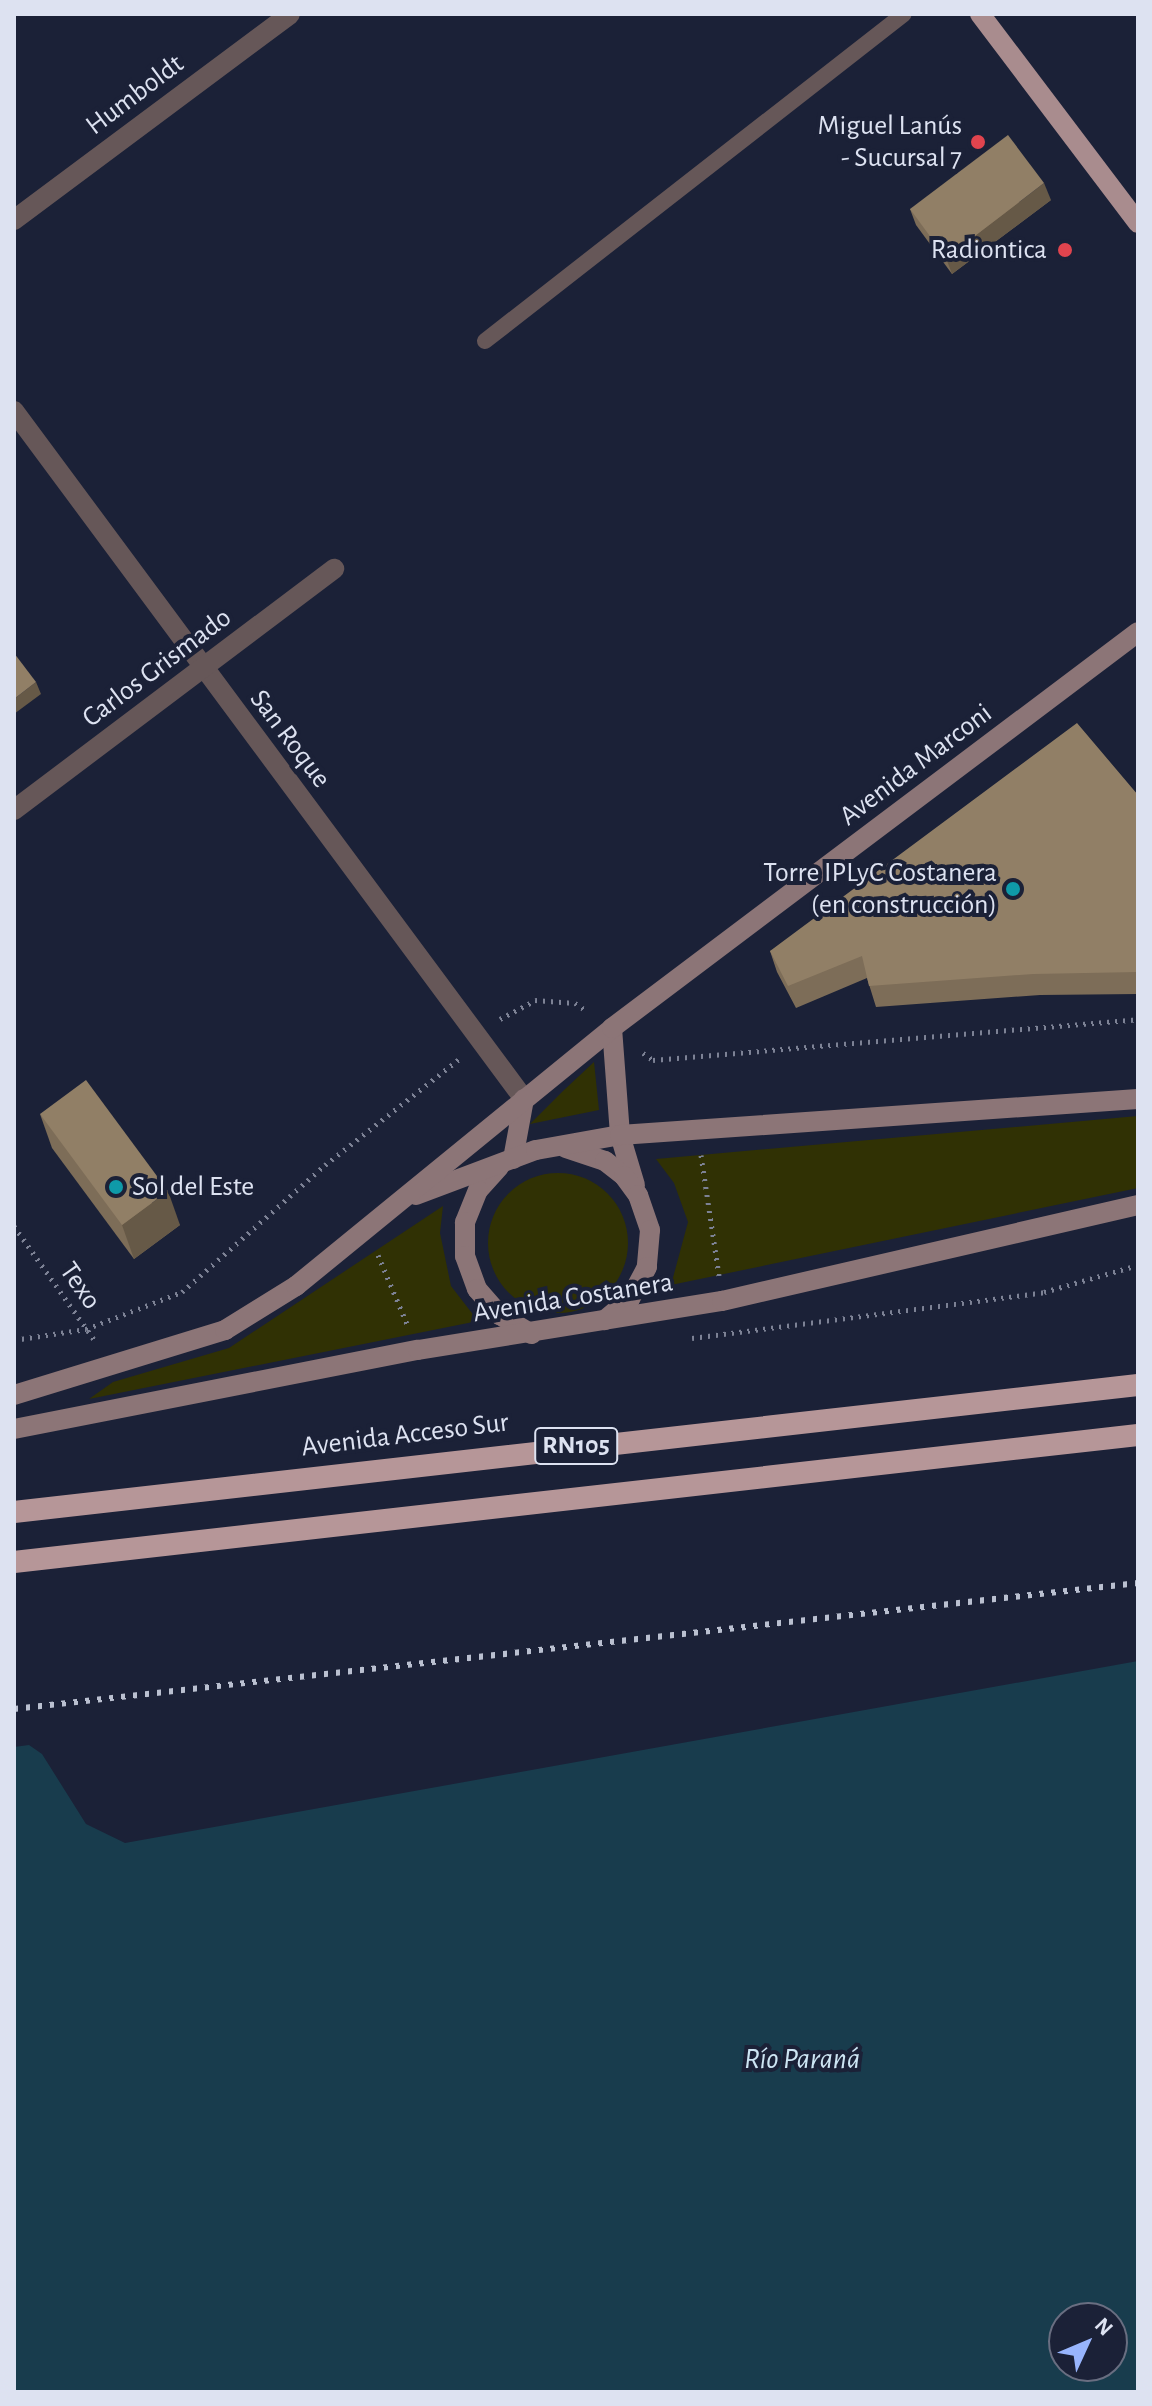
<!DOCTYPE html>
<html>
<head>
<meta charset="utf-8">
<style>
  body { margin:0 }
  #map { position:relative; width:1152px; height:2406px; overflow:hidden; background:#1b2137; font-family:"Alegreya Sans",sans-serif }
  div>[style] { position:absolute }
  .green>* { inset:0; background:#303104 }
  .round { border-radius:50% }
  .water>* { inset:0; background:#183c4d }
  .path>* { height:5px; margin-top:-2.5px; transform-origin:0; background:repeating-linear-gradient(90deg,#7d8295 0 2px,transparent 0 8px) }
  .service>* { height:16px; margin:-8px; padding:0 8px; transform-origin:8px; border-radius:8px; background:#665758 }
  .minor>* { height:20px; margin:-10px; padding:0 10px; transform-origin:10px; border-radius:10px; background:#665758 }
  .secondary>* { height:20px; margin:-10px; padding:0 10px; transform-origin:10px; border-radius:10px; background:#8c7577 }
  .primary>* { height:20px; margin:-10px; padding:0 10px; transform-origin:10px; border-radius:10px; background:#a98c8e }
  .trunk>* { height:22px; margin:-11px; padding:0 11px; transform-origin:11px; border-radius:11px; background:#b69698 }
  .rail>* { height:6px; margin-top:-3px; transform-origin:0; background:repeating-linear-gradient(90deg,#bac0d0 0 4px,transparent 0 12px) }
  .wall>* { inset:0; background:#7d6d58 }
  .shaded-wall>* { inset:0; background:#665947 }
  .building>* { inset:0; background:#917f66 }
  .dots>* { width:22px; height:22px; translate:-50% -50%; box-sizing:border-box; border:4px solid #1b2137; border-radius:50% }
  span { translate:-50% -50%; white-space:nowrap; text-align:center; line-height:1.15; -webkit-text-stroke:8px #1b2137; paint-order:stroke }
  .shield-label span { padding:2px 6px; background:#1b2137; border:2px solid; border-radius:6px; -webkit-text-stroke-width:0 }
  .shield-label { font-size:26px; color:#dde2f1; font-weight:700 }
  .street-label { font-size:28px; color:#dde2f1 }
  .poi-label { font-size:28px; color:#dde2f1 }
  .right { translate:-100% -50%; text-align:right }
  .left { translate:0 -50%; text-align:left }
  .water-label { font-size:30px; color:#cde5f3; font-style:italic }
  .frame { position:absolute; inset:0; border:16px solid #dde2f1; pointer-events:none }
  .north { position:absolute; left:1048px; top:2302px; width:80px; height:80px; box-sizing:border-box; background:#1b2137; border:2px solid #696e81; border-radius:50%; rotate:46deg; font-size:22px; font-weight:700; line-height:32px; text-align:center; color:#dde2f1 }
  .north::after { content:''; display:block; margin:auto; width:28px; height:36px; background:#98b5fd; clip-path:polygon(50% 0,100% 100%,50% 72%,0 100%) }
</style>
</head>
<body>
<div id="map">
  <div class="green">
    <div style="clip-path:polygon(594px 1062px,599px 1110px,530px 1124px,563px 1091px)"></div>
    <div style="clip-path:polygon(1138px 1116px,1138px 1188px,671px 1285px,688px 1222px,674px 1183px,656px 1159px)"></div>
    <div class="round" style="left:488px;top:1173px;width:140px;height:140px"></div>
    <div style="clip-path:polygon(443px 1206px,440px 1233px,451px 1286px,478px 1321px,89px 1399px,113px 1382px,229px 1348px)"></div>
  </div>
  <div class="water">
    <div style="clip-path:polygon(evenodd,1138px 1661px,1138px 2392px,14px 2392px,14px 1747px,29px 1745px,42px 1754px,86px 1824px,125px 1843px,1138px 1661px,1064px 2318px,1112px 2318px,1112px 2366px,1064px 2366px,1064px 2318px)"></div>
  </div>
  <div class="path">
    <div style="left:500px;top:1019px;width:40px;rotate:-28deg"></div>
    <div style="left:535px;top:1000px;width:40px;rotate:4.3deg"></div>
    <div style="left:575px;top:1003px;width:14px;rotate:34deg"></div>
    <div style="left:643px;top:1053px;width:12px;rotate:35deg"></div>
    <div style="left:653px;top:1060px;width:487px;rotate:-4.8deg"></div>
    <div style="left:701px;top:1155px;width:122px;rotate:81.5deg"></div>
    <div style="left:14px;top:1226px;width:141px;rotate:54.8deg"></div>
    <div style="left:378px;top:1255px;width:77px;rotate:67.1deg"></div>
    <div style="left:692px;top:1338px;width:355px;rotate:-7.4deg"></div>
    <div style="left:1044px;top:1292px;width:98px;rotate:-16deg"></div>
    <div style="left:14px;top:1340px;width:73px;rotate:-8.7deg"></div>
    <div style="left:86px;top:1329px;width:103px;rotate:-21.1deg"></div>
    <div style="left:182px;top:1292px;width:191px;rotate:-41.6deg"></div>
    <div style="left:325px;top:1165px;width:171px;rotate:-38.3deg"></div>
  </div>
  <div class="service">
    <div style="left:485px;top:341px;width:531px;rotate:-37.97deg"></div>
  </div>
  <div class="minor">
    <div style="left:14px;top:220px;width:344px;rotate:-36.7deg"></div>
    <div style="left:14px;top:411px;width:856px;rotate:53.45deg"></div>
    <div style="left:14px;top:810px;width:401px;rotate:-37deg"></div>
  </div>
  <div class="secondary">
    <div style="left:612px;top:1028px;width:107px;rotate:85.7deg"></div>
    <div style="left:620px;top:1135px;width:52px;rotate:73.3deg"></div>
    <div style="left:566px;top:1148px;width:41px;rotate:18.4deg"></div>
    <div style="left:605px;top:1161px;width:24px;rotate:38deg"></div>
    <div style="left:624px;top:1176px;width:24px;rotate:54deg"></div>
    <div style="left:638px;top:1195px;width:37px;rotate:71deg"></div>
    <div style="left:650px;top:1230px;width:37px;rotate:95deg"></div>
    <div style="left:647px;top:1267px;width:36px;rotate:118deg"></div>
    <div style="left:630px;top:1299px;width:33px;rotate:140deg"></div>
    <div style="left:513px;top:1159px;width:61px;rotate:-79.6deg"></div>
    <div style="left:499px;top:1167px;width:31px;rotate:132deg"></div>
    <div style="left:478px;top:1190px;width:35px;rotate:112deg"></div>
    <div style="left:465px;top:1222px;width:34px;rotate:90deg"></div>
    <div style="left:465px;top:1256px;width:35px;rotate:70deg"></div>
    <div style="left:477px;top:1289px;width:35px;rotate:49deg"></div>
    <div style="left:500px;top:1315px;width:37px;rotate:31deg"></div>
    <div style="left:416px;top:1195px;width:128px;rotate:-20.6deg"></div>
    <div style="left:536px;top:1150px;width:85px;rotate:-10.1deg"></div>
    <div style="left:620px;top:1135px;width:519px;rotate:-3.98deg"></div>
    <div style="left:14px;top:1395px;width:221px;rotate:-17.1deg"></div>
    <div style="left:225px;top:1330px;width:84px;rotate:-31.8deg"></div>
    <div style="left:296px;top:1286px;width:408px;rotate:-39.2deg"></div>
    <div style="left:612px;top:1028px;width:658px;rotate:-36.97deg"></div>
    <div style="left:14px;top:1429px;width:412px;rotate:-11.1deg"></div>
    <div style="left:418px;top:1350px;width:308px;rotate:-9.2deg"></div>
    <div style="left:722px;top:1301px;width:427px;rotate:-13deg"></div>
  </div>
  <div class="primary">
    <div style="left:980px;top:14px;width:262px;rotate:52.9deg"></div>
  </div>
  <div class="trunk">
    <div style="left:14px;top:1512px;width:1131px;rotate:-6.45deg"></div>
    <div style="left:14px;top:1562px;width:1131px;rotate:-6.45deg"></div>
  </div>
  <div class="rail">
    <div style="left:14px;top:1709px;width:1131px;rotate:-6.4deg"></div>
  </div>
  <div class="wall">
    <div style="clip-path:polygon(1051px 200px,952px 274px,916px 225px,910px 209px)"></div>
    <div style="clip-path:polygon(1138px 795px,1138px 994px,1040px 995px,876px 1007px,867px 978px,796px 1008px,777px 972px,770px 951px)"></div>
    <div style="clip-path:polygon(40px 1114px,180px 1225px,134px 1259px,52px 1148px)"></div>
  </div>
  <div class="shaded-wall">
    <div style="clip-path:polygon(1044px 183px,1051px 200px,952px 274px,946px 258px)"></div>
    <div style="clip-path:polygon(36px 682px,41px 694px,14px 714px,14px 699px)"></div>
    <div style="clip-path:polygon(168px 1191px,180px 1225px,134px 1259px,122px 1225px)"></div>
  </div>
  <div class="building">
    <div style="clip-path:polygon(1008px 135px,1044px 183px,946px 258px,910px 209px)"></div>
    <div style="clip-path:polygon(14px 653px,36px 682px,14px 699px)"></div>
    <div style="clip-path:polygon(1077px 723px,1138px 795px,1138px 972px,1033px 974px,869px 986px,862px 956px,788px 986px,770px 951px)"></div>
    <div style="clip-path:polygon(86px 1080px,168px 1191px,122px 1225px,40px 1114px)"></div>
  </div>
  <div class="dots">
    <div style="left:978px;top:142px;background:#e0444e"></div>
    <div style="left:1065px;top:250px;background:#e0444e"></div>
    <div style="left:1013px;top:889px;background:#0f9aa8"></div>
    <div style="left:116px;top:1187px;background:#0f9aa8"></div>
  </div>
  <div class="shield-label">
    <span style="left:576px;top:1446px">RN105</span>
  </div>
  <div class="street-label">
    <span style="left:135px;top:95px;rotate:-37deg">Humboldt</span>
    <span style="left:157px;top:668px;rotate:-37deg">Carlos Grismado</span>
    <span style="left:290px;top:739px;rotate:53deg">San Roque</span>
    <span style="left:916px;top:765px;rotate:-37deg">Avenida Marconi</span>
    <span style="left:80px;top:1286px;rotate:55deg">Texo</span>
    <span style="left:573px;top:1298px;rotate:-9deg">Avenida Costanera</span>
    <span style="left:405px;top:1435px;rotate:-7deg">Avenida Acceso Sur</span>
  </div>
  <div class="poi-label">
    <span class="right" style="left:962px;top:142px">Miguel Lanús<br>- Sucursal 7</span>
    <span class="right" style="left:1047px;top:250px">Radiontica</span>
    <span class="right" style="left:997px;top:889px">Torre IPLyC Costanera<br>(en construcción)</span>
    <span class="left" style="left:132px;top:1187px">Sol del Este</span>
  </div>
  <div class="water-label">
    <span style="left:802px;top:2059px">Río Paraná</span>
  </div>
  <div class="frame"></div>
  <div class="north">N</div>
</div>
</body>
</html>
